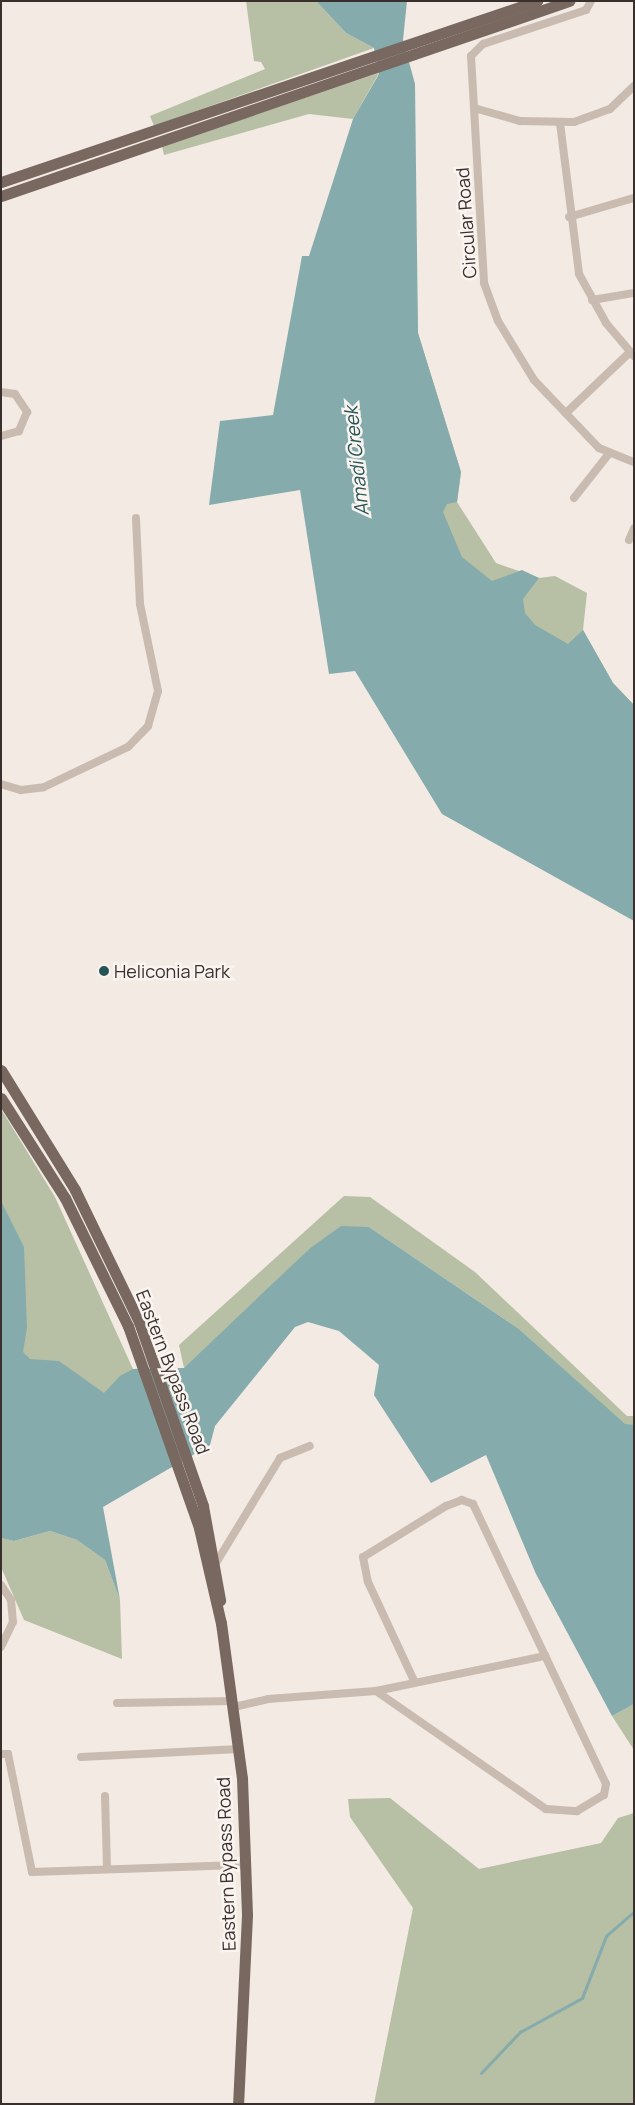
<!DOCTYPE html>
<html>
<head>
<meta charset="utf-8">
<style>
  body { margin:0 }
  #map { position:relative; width:635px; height:2105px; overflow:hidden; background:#f2eae3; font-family:Manrope,sans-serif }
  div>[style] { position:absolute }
  .green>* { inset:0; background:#b7c0a4 }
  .water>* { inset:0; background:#85abac }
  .stream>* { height:2.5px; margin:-1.25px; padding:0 1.25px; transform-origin:1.25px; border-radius:1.25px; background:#85abac }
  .minor>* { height:8px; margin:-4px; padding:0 4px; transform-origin:4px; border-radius:4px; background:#c9bbb0 }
  .primary>* { height:11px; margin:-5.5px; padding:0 5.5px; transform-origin:5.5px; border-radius:5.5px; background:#796860 }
  .dots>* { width:14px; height:14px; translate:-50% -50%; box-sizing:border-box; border:2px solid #f9f4ef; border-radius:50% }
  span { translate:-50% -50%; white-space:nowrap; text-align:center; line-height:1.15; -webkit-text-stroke:5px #f9f4ef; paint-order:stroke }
  .street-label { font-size:18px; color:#39302d }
  .poi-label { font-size:18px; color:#39302d }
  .left { translate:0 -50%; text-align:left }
  .water-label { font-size:19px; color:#265456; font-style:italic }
  .frame { position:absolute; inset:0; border:2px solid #39302d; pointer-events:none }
</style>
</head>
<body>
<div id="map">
  <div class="green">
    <div style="clip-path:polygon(246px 1px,316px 1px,346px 33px,374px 48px,154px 126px,150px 116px,265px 69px,261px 62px,254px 61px)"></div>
    <div style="clip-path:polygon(379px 73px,353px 119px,309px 114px,164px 155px,162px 146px)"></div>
    <div style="clip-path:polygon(416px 250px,418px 333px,461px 472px,457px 502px,496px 563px,539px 578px,555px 576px,587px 593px,583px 630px,613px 683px,634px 705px,480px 608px,418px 482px)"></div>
    <div style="clip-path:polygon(1px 1109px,55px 1197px,133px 1369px,184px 1368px,179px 1345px,344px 1196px,370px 1197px,475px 1272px,627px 1416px,634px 1416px,634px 1425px,625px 1425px,519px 1329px,369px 1227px,309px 1249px,194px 1361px,184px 1368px,136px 1402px,30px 1380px,1px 1304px)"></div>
    <div style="clip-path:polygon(50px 1531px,77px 1540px,105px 1560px,120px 1600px,122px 1659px,24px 1620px,1px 1567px,1px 1538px,14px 1541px)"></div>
    <div style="clip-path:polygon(634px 1704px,634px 1750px,612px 1716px)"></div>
    <div style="clip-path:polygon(390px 1798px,479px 1869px,601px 1843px,618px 1818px,634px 1813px,634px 2104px,374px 2104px,413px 1908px,350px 1817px,348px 1799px)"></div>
  </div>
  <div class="water">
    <div style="clip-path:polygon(316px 1px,407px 1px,403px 40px,415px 84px,418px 333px,461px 472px,457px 502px,447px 504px,443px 512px,462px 557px,492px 581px,522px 570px,539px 578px,523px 599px,525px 613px,535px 625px,568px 644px,583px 630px,613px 683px,634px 705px,634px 921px,442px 814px,355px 671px,329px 674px,300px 490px,209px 505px,220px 421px,273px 415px,302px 256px,309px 256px,353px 119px,379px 74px,374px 48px,346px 33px)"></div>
    <div style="clip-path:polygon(1px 1201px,24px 1247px,27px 1328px,23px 1352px,30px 1359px,59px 1361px,104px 1393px,120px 1376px,133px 1369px,184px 1368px,309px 1249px,341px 1226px,369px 1227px,519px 1329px,625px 1424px,634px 1425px,634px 1704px,612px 1716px,536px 1574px,486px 1455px,431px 1483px,374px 1395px,379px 1365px,339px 1331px,308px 1322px,295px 1327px,215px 1426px,210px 1445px,103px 1507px,120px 1600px,105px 1560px,77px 1540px,50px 1531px,14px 1541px,1px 1538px)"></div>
  </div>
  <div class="stream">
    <div style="left:481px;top:2073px;width:57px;rotate:-46.4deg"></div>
    <div style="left:520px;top:2032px;width:71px;rotate:-28.7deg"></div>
    <div style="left:582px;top:1998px;width:66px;rotate:-68.8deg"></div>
    <div style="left:606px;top:1936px;width:37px;rotate:-41deg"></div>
  </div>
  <div class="minor">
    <div style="left:591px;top:1px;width:10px;rotate:119deg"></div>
    <div style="left:586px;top:10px;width:108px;rotate:161.7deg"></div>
    <div style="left:483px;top:44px;width:17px;rotate:135deg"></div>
    <div style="left:471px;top:56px;width:227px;rotate:86.7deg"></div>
    <div style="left:484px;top:283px;width:40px;rotate:69.8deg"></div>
    <div style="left:498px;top:321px;width:69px;rotate:58.6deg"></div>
    <div style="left:534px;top:380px;width:94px;rotate:46.3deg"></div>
    <div style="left:599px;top:448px;width:38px;rotate:22deg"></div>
    <div style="left:474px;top:108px;width:48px;rotate:15.8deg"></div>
    <div style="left:520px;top:121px;width:54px;rotate:1.1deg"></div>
    <div style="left:574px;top:122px;width:38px;rotate:-20deg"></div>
    <div style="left:610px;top:109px;width:33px;rotate:-44deg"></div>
    <div style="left:560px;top:123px;width:152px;rotate:82.8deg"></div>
    <div style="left:579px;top:274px;width:56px;rotate:61.1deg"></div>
    <div style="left:606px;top:323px;width:43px;rotate:49.7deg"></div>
    <div style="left:569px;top:217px;width:68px;rotate:-16.3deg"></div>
    <div style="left:592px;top:300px;width:43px;rotate:-9.5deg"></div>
    <div style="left:1px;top:392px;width:14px;rotate:8deg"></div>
    <div style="left:15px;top:394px;width:22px;rotate:56deg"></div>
    <div style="left:27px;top:412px;width:21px;rotate:113deg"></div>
    <div style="left:19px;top:431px;width:19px;rotate:164deg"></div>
    <div style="left:566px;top:413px;width:87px;rotate:-43.6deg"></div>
    <div style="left:574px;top:498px;width:55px;rotate:-51.7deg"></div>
    <div style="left:629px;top:540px;width:13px;rotate:-67deg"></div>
    <div style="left:1px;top:784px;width:21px;rotate:17deg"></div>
    <div style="left:21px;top:790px;width:23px;rotate:-7deg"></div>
    <div style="left:44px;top:787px;width:93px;rotate:-25.5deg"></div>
    <div style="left:128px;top:747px;width:29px;rotate:-46deg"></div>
    <div style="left:148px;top:726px;width:36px;rotate:-74deg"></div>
    <div style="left:158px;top:691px;width:89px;rotate:-101.7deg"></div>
    <div style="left:140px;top:604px;width:86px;rotate:-92.7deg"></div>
    <div style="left:216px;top:1563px;width:123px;rotate:-58.6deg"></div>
    <div style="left:280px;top:1458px;width:32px;rotate:-22deg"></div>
    <div style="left:1px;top:1585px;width:18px;rotate:56deg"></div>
    <div style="left:11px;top:1600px;width:22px;rotate:85deg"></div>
    <div style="left:13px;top:1622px;width:28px;rotate:116deg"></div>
    <div style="left:376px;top:1691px;width:207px;rotate:34.8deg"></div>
    <div style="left:546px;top:1809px;width:31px;rotate:4deg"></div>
    <div style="left:577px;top:1811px;width:31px;rotate:-31deg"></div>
    <div style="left:604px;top:1795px;width:11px;rotate:-80deg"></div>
    <div style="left:606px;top:1784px;width:310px;rotate:-115.4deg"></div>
    <div style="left:473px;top:1504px;width:12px;rotate:-160deg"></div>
    <div style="left:462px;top:1500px;width:17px;rotate:159deg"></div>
    <div style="left:446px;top:1506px;width:97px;rotate:148.4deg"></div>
    <div style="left:363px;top:1557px;width:25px;rotate:79deg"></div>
    <div style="left:368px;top:1582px;width:111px;rotate:65deg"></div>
    <div style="left:117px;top:1703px;width:116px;rotate:-1deg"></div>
    <div style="left:234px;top:1707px;width:35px;rotate:-13deg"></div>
    <div style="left:268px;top:1699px;width:108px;rotate:-4.2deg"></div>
    <div style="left:376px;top:1691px;width:173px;rotate:-11.7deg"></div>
    <div style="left:1px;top:1754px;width:7px"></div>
    <div style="left:8px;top:1754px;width:120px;rotate:78.5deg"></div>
    <div style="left:32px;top:1872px;width:215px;rotate:-1.9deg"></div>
    <div style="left:81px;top:1757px;width:158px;rotate:-2.9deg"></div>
    <div style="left:105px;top:1796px;width:73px;rotate:88.4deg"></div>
  </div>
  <div class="primary">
    <div style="left:1px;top:182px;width:566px;rotate:-18.66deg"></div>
    <div style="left:1px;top:196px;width:601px;rotate:-18.95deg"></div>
    <div style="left:1px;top:1070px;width:141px;rotate:58.3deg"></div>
    <div style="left:75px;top:1190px;width:147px;rotate:64.1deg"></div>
    <div style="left:139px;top:1322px;width:195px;rotate:70.8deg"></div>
    <div style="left:203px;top:1506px;width:96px;rotate:79.7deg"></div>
    <div style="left:1px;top:1098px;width:119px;rotate:57.4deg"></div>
    <div style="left:65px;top:1198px;width:143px;rotate:63.8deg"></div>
    <div style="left:128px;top:1326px;width:214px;rotate:70.6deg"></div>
    <div style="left:199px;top:1528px;width:98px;rotate:77deg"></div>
    <div style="left:221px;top:1623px;width:156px;rotate:82.3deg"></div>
    <div style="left:242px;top:1778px;width:137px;rotate:87.9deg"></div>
    <div style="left:247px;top:1915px;width:189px;rotate:92.7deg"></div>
  </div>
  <div class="dots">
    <div style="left:104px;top:971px;background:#265456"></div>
  </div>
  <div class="street-label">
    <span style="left:466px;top:223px;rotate:-94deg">Circular Road</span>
    <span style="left:173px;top:1372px;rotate:69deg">Eastern Bypass Road</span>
    <span style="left:226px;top:1864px;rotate:-92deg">Eastern Bypass Road</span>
  </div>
  <div class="poi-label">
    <span class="left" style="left:114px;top:971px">Heliconia Park</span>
  </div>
  <div class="water-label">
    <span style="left:357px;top:461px;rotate:-96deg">Amadi Creek</span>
  </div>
  <div class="frame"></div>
</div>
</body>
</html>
